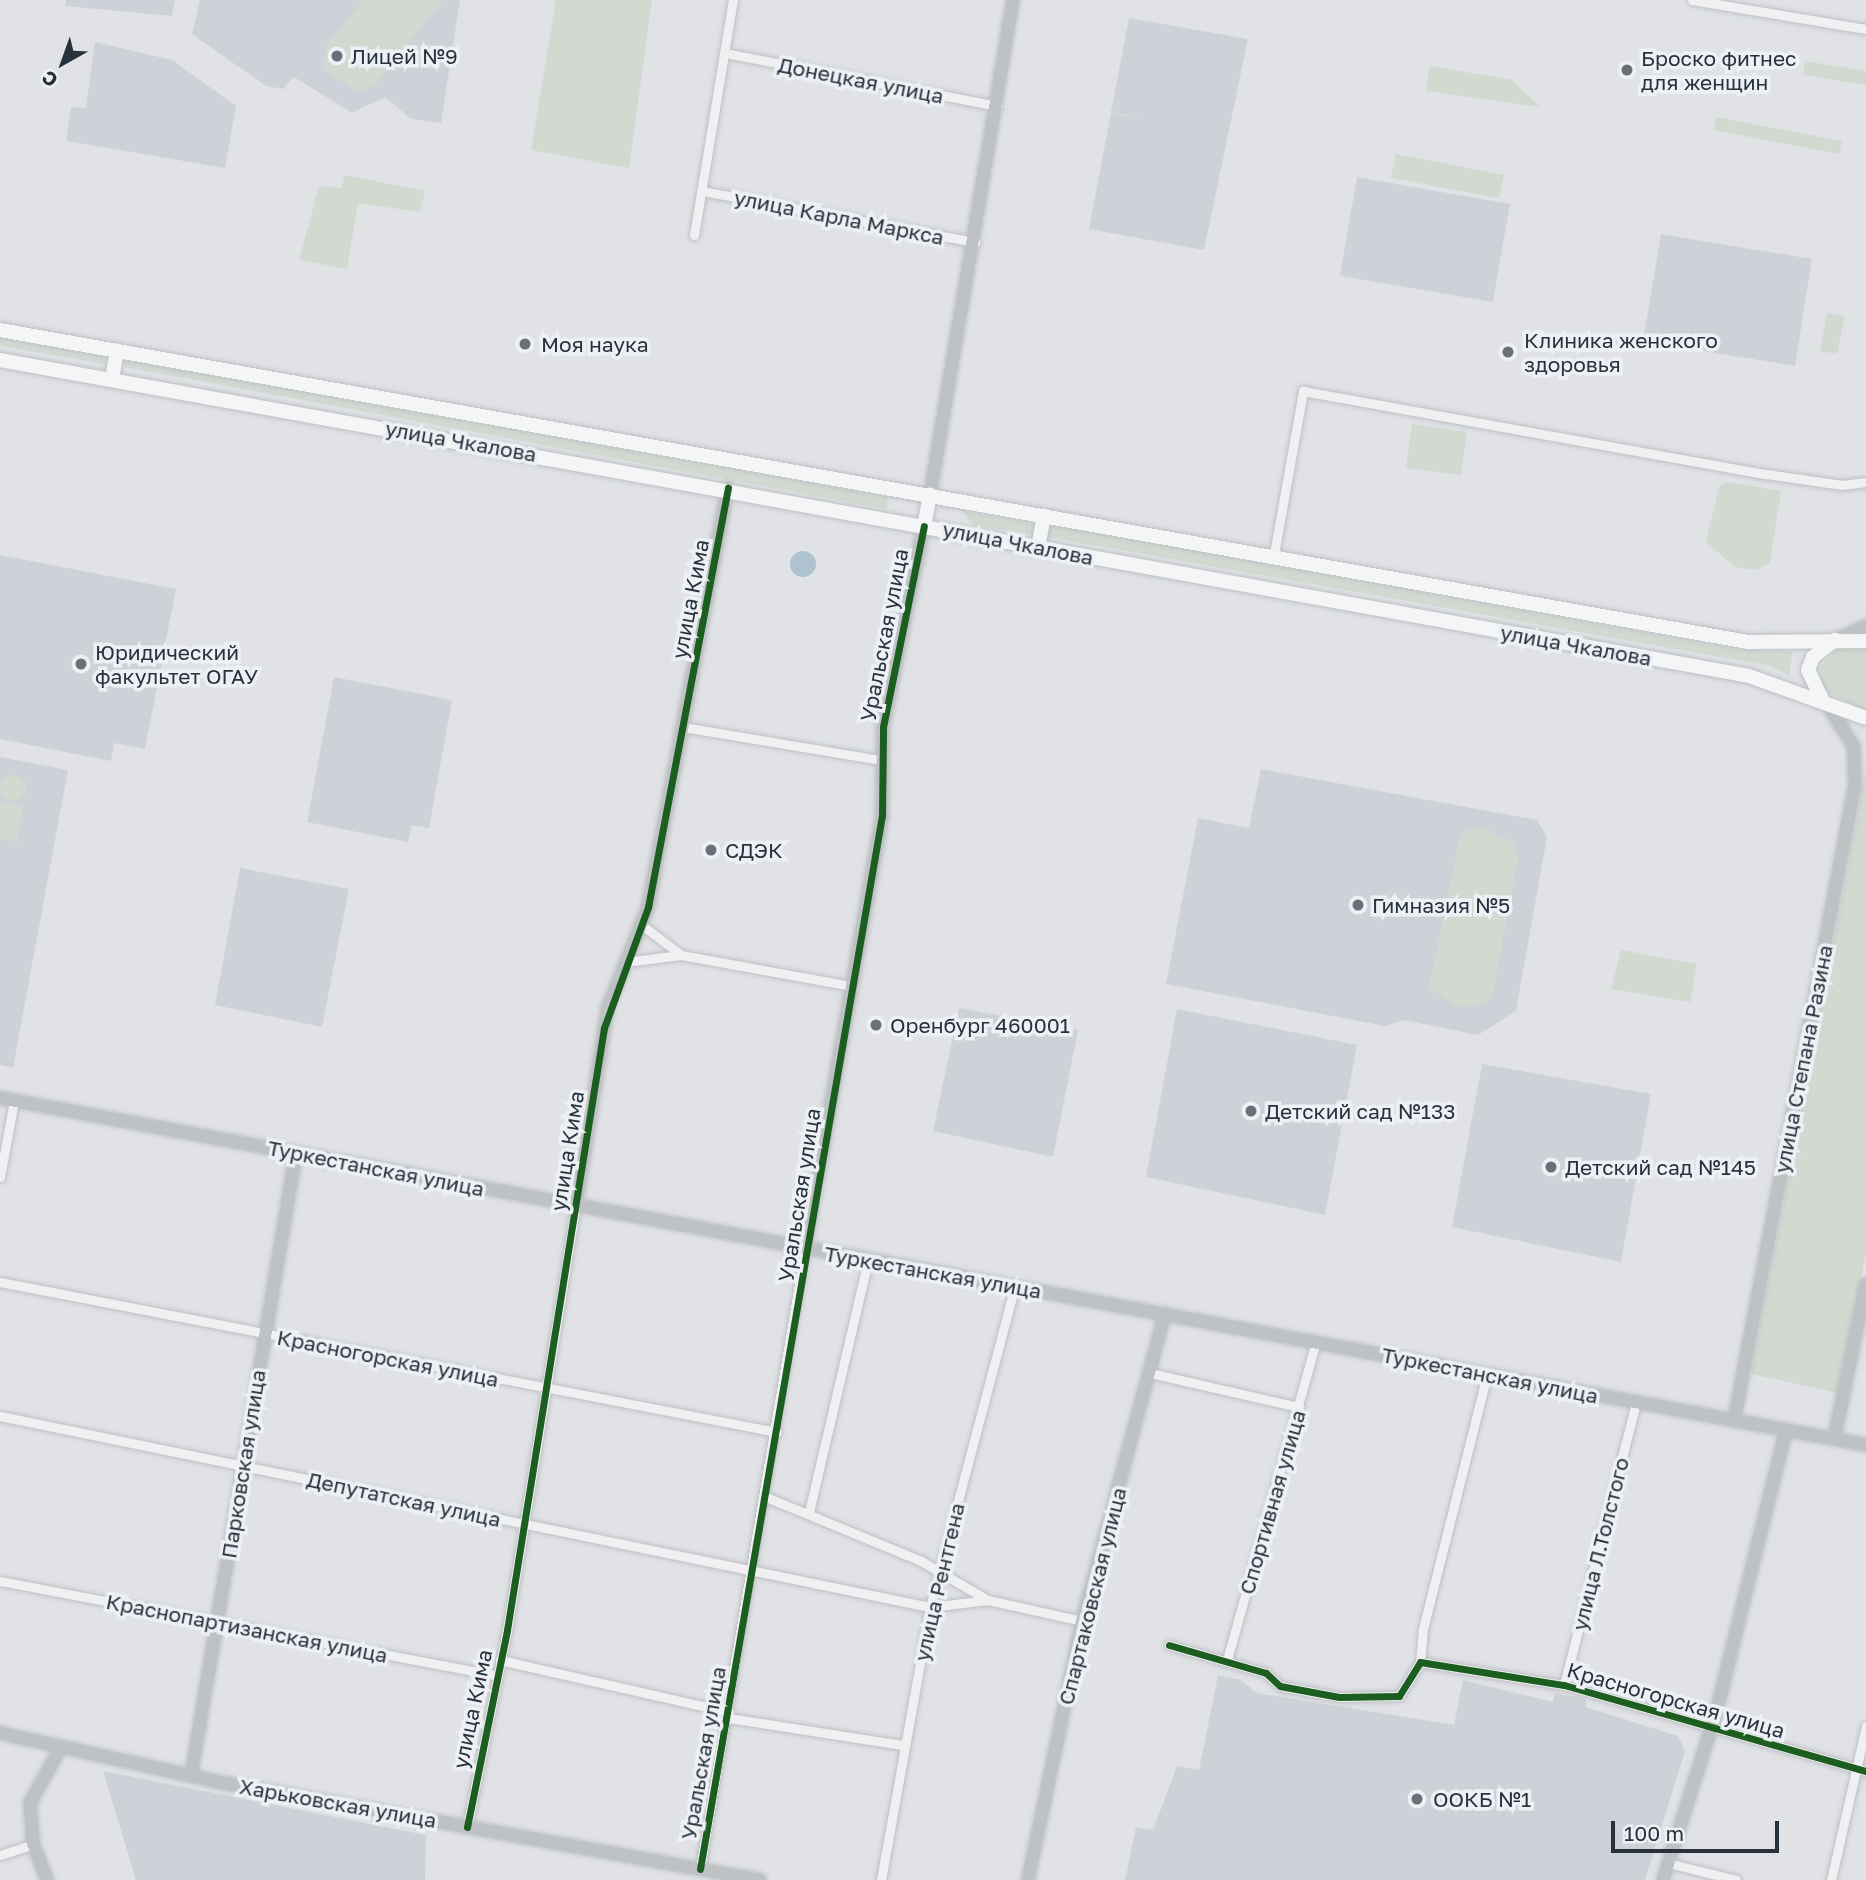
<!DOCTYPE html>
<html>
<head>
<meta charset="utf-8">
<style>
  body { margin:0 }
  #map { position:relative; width:1866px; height:1880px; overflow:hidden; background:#e0e2e5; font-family:"Golos Text",sans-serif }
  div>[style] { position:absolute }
  .built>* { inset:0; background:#ced2d8 }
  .green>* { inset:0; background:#d1d9d1 }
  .round { border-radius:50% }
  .water>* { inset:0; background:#afc2cf }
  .roads { filter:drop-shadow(0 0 2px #bec0c3) drop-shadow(0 0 2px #bec0c3) }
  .street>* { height:9px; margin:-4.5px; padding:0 4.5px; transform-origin:4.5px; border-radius:4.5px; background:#f0f0f2 }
  .secondary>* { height:12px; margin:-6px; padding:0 6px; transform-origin:6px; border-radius:6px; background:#bec2c5 }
  .primary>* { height:14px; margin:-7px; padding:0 7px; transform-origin:7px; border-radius:7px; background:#f4f5f6 }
  .cycleway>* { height:7px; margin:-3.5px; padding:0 3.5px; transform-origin:3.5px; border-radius:3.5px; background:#1b5e20 }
  .dots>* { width:19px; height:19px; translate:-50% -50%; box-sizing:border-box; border:4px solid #edf1f5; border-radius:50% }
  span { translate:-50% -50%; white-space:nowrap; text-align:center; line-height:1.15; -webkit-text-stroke:7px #edf1f5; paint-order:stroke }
  .poi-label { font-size:21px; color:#28323d }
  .left { translate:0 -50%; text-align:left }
  .street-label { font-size:21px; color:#28323d }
  .north { position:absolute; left:28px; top:28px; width:70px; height:70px; -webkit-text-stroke:5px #edf1f5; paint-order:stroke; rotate:220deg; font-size:19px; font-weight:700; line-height:28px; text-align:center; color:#28323d }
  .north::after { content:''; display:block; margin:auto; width:24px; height:32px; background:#28323d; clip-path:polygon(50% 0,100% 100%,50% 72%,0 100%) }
  .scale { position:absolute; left:1611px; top:1821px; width:168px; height:32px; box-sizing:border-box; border:4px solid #28323d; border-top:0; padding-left:9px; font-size:21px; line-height:24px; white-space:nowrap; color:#28323d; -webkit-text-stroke:5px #edf1f5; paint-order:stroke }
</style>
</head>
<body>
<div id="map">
  <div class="built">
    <div style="clip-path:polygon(66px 0,175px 0,172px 16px,65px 6px)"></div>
    <div style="clip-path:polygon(200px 0,460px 0,441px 123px,411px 119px,385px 97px,352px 113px,294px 77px,283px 89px,266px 86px,192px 34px)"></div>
    <div style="clip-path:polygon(1129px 18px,1248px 39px,1204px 250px,1089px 229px,1111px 113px,1144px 119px,1111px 112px)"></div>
    <div style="clip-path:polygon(95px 42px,172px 60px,236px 106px,225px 168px,66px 141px,71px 107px,86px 108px)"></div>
    <div style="clip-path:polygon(1357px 177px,1510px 204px,1493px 302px,1340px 276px)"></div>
    <div style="clip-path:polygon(1661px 234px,1812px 259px,1795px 366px,1643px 341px)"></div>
    <div style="clip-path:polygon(0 555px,176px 589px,145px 749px,114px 743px,111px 761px,0 739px)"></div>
    <div style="clip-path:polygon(334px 677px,452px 700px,429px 828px,412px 825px,408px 842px,307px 822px)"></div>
    <div style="clip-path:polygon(0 757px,68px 770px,13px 1068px,0 1065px)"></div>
    <div style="clip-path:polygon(1261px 769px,1537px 820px,1547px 837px,1516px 1011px,1478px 1035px,1404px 1020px,1385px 1026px,1166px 984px,1198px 818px,1249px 828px)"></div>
    <div style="clip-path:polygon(240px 868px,349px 889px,322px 1027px,215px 1005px)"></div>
    <div style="clip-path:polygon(959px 1008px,1078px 1030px,1053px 1157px,933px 1131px)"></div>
    <div style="clip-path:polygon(1177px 1009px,1357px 1045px,1325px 1215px,1146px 1177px)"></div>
    <div style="clip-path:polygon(1482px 1064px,1651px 1094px,1621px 1262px,1452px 1227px)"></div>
    <div style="clip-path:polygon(1218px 1675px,1241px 1680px,1257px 1693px,1454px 1725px,1463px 1680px,1553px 1702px,1555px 1693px,1586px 1699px,1585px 1707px,1678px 1736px,1685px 1751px,1645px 1880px,1125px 1880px,1136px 1827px,1153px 1830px,1177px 1766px,1199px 1770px)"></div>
    <div style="clip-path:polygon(103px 1771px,426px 1835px,425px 1880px,136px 1880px)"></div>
  </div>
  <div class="green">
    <div style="clip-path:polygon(363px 0,443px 0,374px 86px,358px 92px,323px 70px,325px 48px)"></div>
    <div style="clip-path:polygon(556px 0,652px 0,629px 168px,531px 150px)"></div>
    <div style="clip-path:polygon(1805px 61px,1866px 71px,1866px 85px,1803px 75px)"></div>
    <div style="clip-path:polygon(1430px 66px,1512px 80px,1540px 107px,1426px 91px)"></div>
    <div style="clip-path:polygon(1716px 117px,1842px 141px,1839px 154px,1714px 130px)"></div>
    <div style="clip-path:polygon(1396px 154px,1504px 175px,1499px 198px,1391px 178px)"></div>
    <div style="clip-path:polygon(344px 175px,425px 191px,420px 212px,358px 203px,347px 269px,299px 260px,319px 186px,342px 188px)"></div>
    <div style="clip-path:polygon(1827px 313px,1845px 316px,1837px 354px,1820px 351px)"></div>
    <div style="clip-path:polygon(0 338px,106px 357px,105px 364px,0 346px)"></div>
    <div style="clip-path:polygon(126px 360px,888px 497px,886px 509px,125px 367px)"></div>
    <div style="clip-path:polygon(1412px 424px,1467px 432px,1461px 475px,1406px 468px)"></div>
    <div style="clip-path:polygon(1726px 482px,1781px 491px,1770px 563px,1756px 570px,1735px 567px,1706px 542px,1719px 486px)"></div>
    <div style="clip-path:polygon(962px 511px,1033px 523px,1034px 534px,974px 526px)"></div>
    <div style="clip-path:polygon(1050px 525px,1743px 650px,1793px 651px,1789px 675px,1771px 666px,1048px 537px)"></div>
    <div style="clip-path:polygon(1838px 648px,1866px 648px,1866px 711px,1824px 690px,1819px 668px)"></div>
    <div style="clip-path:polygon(1866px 771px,1866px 1253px,1838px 1393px,1751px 1374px)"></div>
    <div class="round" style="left:0;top:775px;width:26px;height:26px"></div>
    <div style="clip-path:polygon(0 801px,23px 806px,17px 842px,0 839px)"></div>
    <div style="clip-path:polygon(1483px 827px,1513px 843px,1518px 858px,1493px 992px,1485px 1004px,1456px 1007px,1429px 988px,1459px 842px,1466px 831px)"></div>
    <div style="clip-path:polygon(1621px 950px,1697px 964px,1690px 1002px,1611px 989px)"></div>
  </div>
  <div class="water">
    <div class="round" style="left:790px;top:551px;width:26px;height:26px"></div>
  </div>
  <div class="roads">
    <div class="street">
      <div style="left:1692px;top:0;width:176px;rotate:9.5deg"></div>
      <div style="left:725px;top:53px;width:277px;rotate:11deg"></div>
      <div style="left:702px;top:191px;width:278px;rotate:10.6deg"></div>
      <div style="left:694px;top:235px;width:238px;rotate:-80.6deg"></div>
      <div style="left:1274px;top:554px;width:166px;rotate:-79.9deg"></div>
      <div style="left:1303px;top:391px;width:470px;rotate:10.2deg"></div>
      <div style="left:1766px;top:474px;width:77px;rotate:8.2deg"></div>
      <div style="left:1842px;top:485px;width:24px;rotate:-7deg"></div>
      <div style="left:683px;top:727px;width:201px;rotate:9.5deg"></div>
      <div style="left:643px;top:926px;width:46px;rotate:37.1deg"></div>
      <div style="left:625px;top:962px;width:56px;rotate:-7.1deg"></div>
      <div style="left:681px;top:955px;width:174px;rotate:10.3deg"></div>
      <div style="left:0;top:1177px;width:77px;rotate:-79.6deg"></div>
      <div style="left:0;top:1282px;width:791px;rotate:10.93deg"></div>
      <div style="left:1150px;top:1373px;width:153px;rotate:12.9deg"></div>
      <div style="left:0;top:1416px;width:949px;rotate:11.61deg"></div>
      <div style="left:930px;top:1607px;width:58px;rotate:-6.9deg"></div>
      <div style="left:988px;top:1600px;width:96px;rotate:12.6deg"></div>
      <div style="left:766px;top:1497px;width:168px;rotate:22.4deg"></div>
      <div style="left:921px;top:1561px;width:75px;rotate:30.3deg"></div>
      <div style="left:809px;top:1512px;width:258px;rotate:-76.8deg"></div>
      <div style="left:0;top:1581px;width:503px;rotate:10.77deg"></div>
      <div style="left:1169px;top:1645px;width:101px;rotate:16.1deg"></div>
      <div style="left:1266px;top:1673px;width:19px;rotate:43deg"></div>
      <div style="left:1280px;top:1686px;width:60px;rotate:10.6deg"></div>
      <div style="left:1339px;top:1697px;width:60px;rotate:-1deg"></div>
      <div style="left:1399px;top:1696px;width:40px;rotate:-58deg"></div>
      <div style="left:1420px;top:1662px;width:146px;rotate:9.1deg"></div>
      <div style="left:1564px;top:1685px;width:314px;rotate:15.9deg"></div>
      <div style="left:500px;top:1660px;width:235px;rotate:12.8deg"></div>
      <div style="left:1227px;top:1660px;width:330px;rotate:-74.4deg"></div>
      <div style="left:1420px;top:1662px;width:33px;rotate:-85deg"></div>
      <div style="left:1423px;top:1629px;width:262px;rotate:-75.9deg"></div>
      <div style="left:1564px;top:1685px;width:291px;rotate:-75.7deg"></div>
      <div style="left:728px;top:1718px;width:177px;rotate:8.8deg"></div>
      <div style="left:467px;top:1827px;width:201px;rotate:-78.5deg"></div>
      <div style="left:507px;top:1630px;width:430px;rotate:-80.8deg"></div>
      <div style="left:0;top:1855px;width:35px;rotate:-18deg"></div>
      <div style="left:1668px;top:1863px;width:70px;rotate:14deg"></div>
      <div style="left:700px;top:1869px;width:629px;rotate:-80.39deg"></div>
      <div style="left:881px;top:1880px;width:277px;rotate:-79.8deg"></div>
      <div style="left:930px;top:1607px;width:330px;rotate:-75.2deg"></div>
      <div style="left:1831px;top:1880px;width:158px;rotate:-77.2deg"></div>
    </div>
    <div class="secondary">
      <div style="left:930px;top:495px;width:502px;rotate:-80.48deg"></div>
      <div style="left:1836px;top:640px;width:33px;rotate:-25deg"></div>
      <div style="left:0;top:1098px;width:1898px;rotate:10.53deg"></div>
      <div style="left:576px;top:1206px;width:202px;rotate:-80.9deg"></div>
      <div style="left:608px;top:1007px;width:108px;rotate:-68.2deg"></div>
      <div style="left:648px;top:907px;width:427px;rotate:-79.2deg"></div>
      <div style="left:805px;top:1249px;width:441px;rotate:-79.9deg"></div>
      <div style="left:882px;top:815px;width:88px;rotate:-89.3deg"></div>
      <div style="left:883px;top:727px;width:205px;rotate:-78.5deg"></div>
      <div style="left:1734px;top:1421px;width:647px;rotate:-79.23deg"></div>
      <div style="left:1855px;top:785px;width:38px;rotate:-92deg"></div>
      <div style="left:1854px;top:747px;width:51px;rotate:-122.1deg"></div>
      <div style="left:1834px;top:1439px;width:158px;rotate:-78.3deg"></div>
      <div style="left:0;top:1733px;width:224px;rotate:12.6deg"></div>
      <div style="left:219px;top:1782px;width:550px;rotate:10.27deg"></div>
      <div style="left:191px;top:1776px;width:632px;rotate:-80.43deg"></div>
      <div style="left:47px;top:1880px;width:39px;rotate:-111deg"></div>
      <div style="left:33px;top:1844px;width:41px;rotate:-94.2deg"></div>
      <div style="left:30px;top:1803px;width:64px;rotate:-61deg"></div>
      <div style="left:1028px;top:1880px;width:265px;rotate:-78.2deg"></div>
      <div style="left:1082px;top:1621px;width:318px;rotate:-74.9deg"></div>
      <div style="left:1663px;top:1880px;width:175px;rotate:-72.4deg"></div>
      <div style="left:1716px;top:1713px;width:291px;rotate:-76.1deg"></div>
    </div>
    <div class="primary">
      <div style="left:0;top:330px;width:1776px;rotate:10.12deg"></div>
      <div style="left:1748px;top:642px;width:118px;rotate:-0.5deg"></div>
      <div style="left:0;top:360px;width:1777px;rotate:10.24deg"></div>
      <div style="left:1749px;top:676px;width:124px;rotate:19.7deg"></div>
      <div style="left:112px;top:379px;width:29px;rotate:-80deg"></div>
      <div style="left:924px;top:526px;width:32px;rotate:-79deg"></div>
      <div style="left:1038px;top:547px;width:32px;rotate:-79deg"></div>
      <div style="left:1823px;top:701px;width:34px;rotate:-116deg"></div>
      <div style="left:1808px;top:670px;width:14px;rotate:-69deg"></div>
      <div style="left:1813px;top:657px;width:28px;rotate:-38deg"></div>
    </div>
  </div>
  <div class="cycleway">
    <div style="left:1169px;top:1645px;width:101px;rotate:16.1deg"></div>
    <div style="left:1266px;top:1673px;width:19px;rotate:43deg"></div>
    <div style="left:1280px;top:1686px;width:60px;rotate:10.6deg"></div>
    <div style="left:1339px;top:1697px;width:60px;rotate:-1deg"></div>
    <div style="left:1399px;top:1696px;width:40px;rotate:-58deg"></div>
    <div style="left:1420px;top:1662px;width:146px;rotate:9.1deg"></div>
    <div style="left:1564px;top:1685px;width:314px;rotate:15.9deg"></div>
    <div style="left:467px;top:1827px;width:201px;rotate:-78.5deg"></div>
    <div style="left:507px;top:1630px;width:610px;rotate:-80.85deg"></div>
    <div style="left:604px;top:1028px;width:129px;rotate:-70deg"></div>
    <div style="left:648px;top:907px;width:427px;rotate:-79.2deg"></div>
    <div style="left:700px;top:1869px;width:1070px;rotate:-80.2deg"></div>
    <div style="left:882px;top:815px;width:88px;rotate:-89.3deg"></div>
    <div style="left:883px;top:727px;width:205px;rotate:-78.5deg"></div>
  </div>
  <div class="dots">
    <div style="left:337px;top:56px;background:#687078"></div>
    <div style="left:1627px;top:70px;background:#687078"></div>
    <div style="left:525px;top:344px;background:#687078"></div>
    <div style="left:1508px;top:352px;background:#687078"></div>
    <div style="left:81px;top:664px;background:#687078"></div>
    <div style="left:711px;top:850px;background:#687078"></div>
    <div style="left:1358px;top:905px;background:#687078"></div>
    <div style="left:876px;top:1025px;background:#687078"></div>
    <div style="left:1251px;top:1111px;background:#687078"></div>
    <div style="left:1551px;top:1167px;background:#687078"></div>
    <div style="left:1417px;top:1799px;background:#687078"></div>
  </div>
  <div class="poi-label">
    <span class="left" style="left:351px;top:56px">Лицей №9</span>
    <span class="left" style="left:1641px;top:70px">Броско фитнес<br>для женщин</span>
    <span class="left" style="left:1524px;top:352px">Клиника женского<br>здоровья</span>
    <span class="left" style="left:541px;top:344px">Моя наука</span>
    <span class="left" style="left:95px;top:664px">Юридический<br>факультет ОГАУ</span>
    <span class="left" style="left:725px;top:850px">СДЭК</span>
    <span class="left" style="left:1372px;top:905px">Гимназия №5</span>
    <span class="left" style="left:890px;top:1025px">Оренбург 460001</span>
    <span class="left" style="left:1265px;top:1111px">Детский сад №133</span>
    <span class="left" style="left:1565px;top:1167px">Детский сад №145</span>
    <span class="left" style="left:1433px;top:1799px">ООКБ №1</span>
  </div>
  <div class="street-label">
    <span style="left:861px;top:80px;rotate:11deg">Донецкая улица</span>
    <span style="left:839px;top:217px;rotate:11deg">улица Карла Маркса</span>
    <span style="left:461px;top:441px;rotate:10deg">улица Чкалова</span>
    <span style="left:1018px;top:543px;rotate:11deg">улица Чкалова</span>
    <span style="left:690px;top:599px;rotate:-79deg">улица Кима</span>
    <span style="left:884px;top:635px;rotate:-79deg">Уральская улица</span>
    <span style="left:1576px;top:645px;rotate:10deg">улица Чкалова</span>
    <span style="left:1803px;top:1059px;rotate:-79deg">улица Степана Разина</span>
    <span style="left:567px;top:1151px;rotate:-81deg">улица Кима</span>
    <span style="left:376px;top:1168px;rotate:11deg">Туркестанская улица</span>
    <span style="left:799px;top:1195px;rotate:-81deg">Уральская улица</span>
    <span style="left:933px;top:1272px;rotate:10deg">Туркестанская улица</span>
    <span style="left:388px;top:1358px;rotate:11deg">Красногорская улица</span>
    <span style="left:1490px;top:1375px;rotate:11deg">Туркестанская улица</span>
    <span style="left:243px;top:1464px;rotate:-81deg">Парковская улица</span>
    <span style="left:404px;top:1499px;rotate:12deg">Депутатская улица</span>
    <span style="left:1272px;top:1502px;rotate:-74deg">Спортивная улица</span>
    <span style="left:1600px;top:1544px;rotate:-76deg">улица Л.Толстого</span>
    <span style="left:939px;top:1582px;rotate:-77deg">улица Рентгена</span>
    <span style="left:1092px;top:1596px;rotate:-76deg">Спартаковская улица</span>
    <span style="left:247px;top:1628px;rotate:11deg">Краснопартизанская улица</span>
    <span style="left:1676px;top:1700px;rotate:16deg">Красногорская улица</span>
    <span style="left:472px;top:1709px;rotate:-78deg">улица Кима</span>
    <span style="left:703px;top:1753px;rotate:-80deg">Уральская улица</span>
    <span style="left:338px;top:1803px;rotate:10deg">Харьковская улица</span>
  </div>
  <div class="north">С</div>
  <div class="scale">100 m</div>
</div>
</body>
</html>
